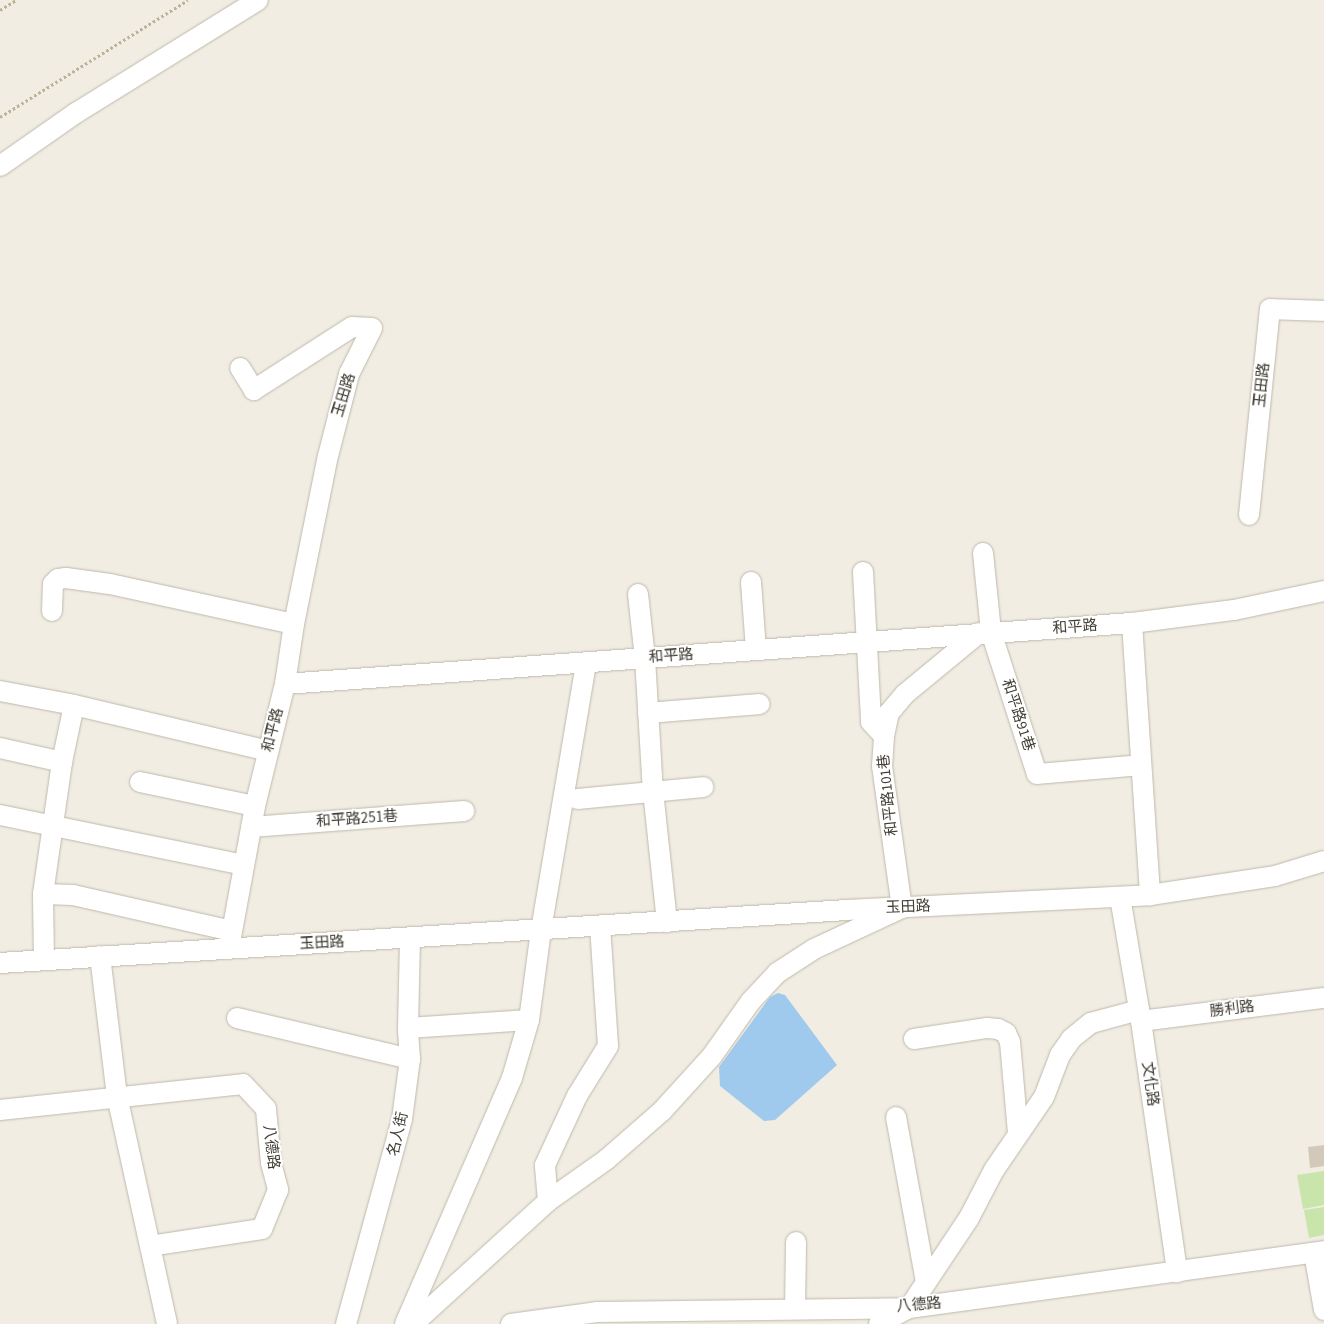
<!DOCTYPE html>
<html>
<head>
<meta charset="utf-8">
<style>
  body { margin:0 }
  #map { position:relative; width:1324px; height:1324px; overflow:hidden; background:#f1ede3; font-family:"Source Sans 3","Noto Sans TC",sans-serif }
  div>[style] { position:absolute }
  .green>* { inset:0; background:#c9e5ac }
  .water>* { inset:0; background:#9fcaed }
  .building>* { inset:0; background:#d2c9b9 }
  .path>* { height:2.5px; margin-top:-1.25px; transform-origin:0; background:repeating-linear-gradient(90deg,#bdb298 0 2.5px,transparent 0 5px) }
  .roads { filter:drop-shadow(0 0 1px #bfb8a9) drop-shadow(0 0 1px #bfb8a9) }
  .minor>* { height:20px; margin:-10px; padding:0 10px; transform-origin:10px; border-radius:10px; background:#fff }
  span { translate:-50% -50%; white-space:nowrap; text-align:center; line-height:1.15; -webkit-text-stroke:4px #fff; paint-order:stroke }
  .street-label { font-size:15px; color:#423d33 }
</style>
</head>
<body>
<div id="map">
  <div class="green">
    <div style="clip-path:polygon(1324px 1171px,1324px 1205px,1303px 1209px,1297px 1175px)"></div>
    <div style="clip-path:polygon(1324px 1207px,1324px 1235px,1309px 1238px,1304px 1210px)"></div>
  </div>
  <div class="water">
    <div style="clip-path:polygon(778px 993px,785px 995px,837px 1065px,775px 1120px,764px 1121px,720px 1086px,719px 1067px,770px 997px)"></div>
  </div>
  <div class="building">
    <div style="clip-path:polygon(1324px 1145px,1324px 1166px,1310px 1168px,1308px 1147px)"></div>
  </div>
  <div class="path">
    <div style="left:0;top:10px;width:19px;rotate:-32deg"></div>
    <div style="left:0;top:117px;width:221px;rotate:-31.9deg"></div>
  </div>
  <div class="roads">
    <div class="minor">
      <div style="left:0;top:166px;width:93px;rotate:-34.9deg"></div>
      <div style="left:76px;top:113px;width:214px;rotate:-31.8deg"></div>
      <div style="left:1249px;top:515px;width:207px;rotate:-84.2deg"></div>
      <div style="left:1270px;top:309px;width:54px;rotate:2.1deg"></div>
      <div style="left:983px;top:553px;width:79px;rotate:84.2deg"></div>
      <div style="left:991px;top:632px;width:149px;rotate:72.1deg"></div>
      <div style="left:1037px;top:774px;width:104px;rotate:-4.9deg"></div>
      <div style="left:863px;top:572px;width:150px;rotate:86.9deg"></div>
      <div style="left:871px;top:722px;width:19px;rotate:47deg"></div>
      <div style="left:751px;top:582px;width:68px;rotate:85.8deg"></div>
      <div style="left:638px;top:594px;width:64px;rotate:83.8deg"></div>
      <div style="left:645px;top:658px;width:133px;rotate:86.6deg"></div>
      <div style="left:653px;top:791px;width:132px;rotate:83.9deg"></div>
      <div style="left:52px;top:611px;width:27px;rotate:-88deg"></div>
      <div style="left:53px;top:584px;width:7px;rotate:-45deg"></div>
      <div style="left:58px;top:579px;width:8px;rotate:-7deg"></div>
      <div style="left:66px;top:578px;width:44px;rotate:7.8deg"></div>
      <div style="left:110px;top:584px;width:188px;rotate:12.3deg"></div>
      <div style="left:1132px;top:623px;width:273px;rotate:86.2deg"></div>
      <div style="left:285px;top:684px;width:849px;rotate:-4.12deg"></div>
      <div style="left:1132px;top:623px;width:103px;rotate:-7.3deg"></div>
      <div style="left:1234px;top:610px;width:92px;rotate:-11.9deg"></div>
      <div style="left:0;top:691px;width:75px;rotate:10.7deg"></div>
      <div style="left:74px;top:705px;width:199px;rotate:13.3deg"></div>
      <div style="left:648px;top:713px;width:112px;rotate:-4.6deg"></div>
      <div style="left:0;top:748px;width:64px;rotate:12.7deg"></div>
      <div style="left:140px;top:782px;width:117px;rotate:11.8deg"></div>
      <div style="left:577px;top:799px;width:127px;rotate:-5.4deg"></div>
      <div style="left:0;top:815px;width:249px;rotate:11.6deg"></div>
      <div style="left:251px;top:827px;width:214px;rotate:-4.3deg"></div>
      <div style="left:43px;top:894px;width:30px;rotate:2deg"></div>
      <div style="left:73px;top:895px;width:163px;rotate:12.8deg"></div>
      <div style="left:1120px;top:897px;width:126px;rotate:80.4deg"></div>
      <div style="left:1141px;top:1021px;width:254px;rotate:81.8deg"></div>
      <div style="left:229px;top:948px;width:144px;rotate:-79.6deg"></div>
      <div style="left:255px;top:806px;width:126px;rotate:-76.2deg"></div>
      <div style="left:285px;top:684px;width:61px;rotate:-81.5deg"></div>
      <div style="left:294px;top:624px;width:171px;rotate:-78.6deg"></div>
      <div style="left:328px;top:456px;width:85px;rotate:-75.6deg"></div>
      <div style="left:349px;top:374px;width:51px;rotate:-63.4deg"></div>
      <div style="left:372px;top:328px;width:20px;rotate:-177deg"></div>
      <div style="left:352px;top:327px;width:117px;rotate:147.3deg"></div>
      <div style="left:254px;top:390px;width:26px;rotate:-122deg"></div>
      <div style="left:100px;top:956px;width:141px;rotate:83.1deg"></div>
      <div style="left:117px;top:1096px;width:233px;rotate:77.6deg"></div>
      <div style="left:44px;top:960px;width:66px;rotate:-90.9deg"></div>
      <div style="left:43px;top:894px;width:133px;rotate:-81.8deg"></div>
      <div style="left:62px;top:762px;width:58px;rotate:-78.1deg"></div>
      <div style="left:0;top:963px;width:848px;rotate:-3.58deg"></div>
      <div style="left:846px;top:910px;width:304px;rotate:-2.8deg"></div>
      <div style="left:1150px;top:895px;width:126px;rotate:-8.6deg"></div>
      <div style="left:1275px;top:876px;width:51px;rotate:-17deg"></div>
      <div style="left:237px;top:1018px;width:178px;rotate:13.3deg"></div>
      <div style="left:1141px;top:1021px;width:184px;rotate:-7.2deg"></div>
      <div style="left:408px;top:1028px;width:121px;rotate:-3.8deg"></div>
      <div style="left:914px;top:1039px;width:74px;rotate:-8.6deg"></div>
      <div style="left:987px;top:1028px;width:11px;rotate:5deg"></div>
      <div style="left:998px;top:1029px;width:9px;rotate:27deg"></div>
      <div style="left:1006px;top:1033px;width:10px;rotate:66deg"></div>
      <div style="left:1010px;top:1042px;width:92px;rotate:85deg"></div>
      <div style="left:0;top:1110px;width:244px;rotate:-6.1deg"></div>
      <div style="left:243px;top:1084px;width:34px;rotate:47deg"></div>
      <div style="left:266px;top:1109px;width:54px;rotate:84.7deg"></div>
      <div style="left:271px;top:1163px;width:28px;rotate:75deg"></div>
      <div style="left:278px;top:1190px;width:42px;rotate:112.3deg"></div>
      <div style="left:262px;top:1229px;width:113px;rotate:171.4deg"></div>
      <div style="left:896px;top:1117px;width:168px;rotate:79.7deg"></div>
      <div style="left:548px;top:1201px;width:36px;rotate:-95deg"></div>
      <div style="left:545px;top:1165px;width:76px;rotate:-65.1deg"></div>
      <div style="left:577px;top:1096px;width:59px;rotate:-58.2deg"></div>
      <div style="left:608px;top:1046px;width:120px;rotate:-93.8deg"></div>
      <div style="left:1314px;top:1253px;width:58px;rotate:80deg"></div>
      <div style="left:795px;top:1309px;width:67px;rotate:-89.1deg"></div>
      <div style="left:346px;top:1324px;width:213px;rotate:-74.7deg"></div>
      <div style="left:402px;top:1119px;width:61px;rotate:-82.4deg"></div>
      <div style="left:410px;top:1059px;width:31px;rotate:-94deg"></div>
      <div style="left:408px;top:1028px;width:89px;rotate:-88.7deg"></div>
      <div style="left:405px;top:1324px;width:268px;rotate:-66.5deg"></div>
      <div style="left:512px;top:1078px;width:60px;rotate:-73.7deg"></div>
      <div style="left:529px;top:1020px;width:91px;rotate:-82.4deg"></div>
      <div style="left:541px;top:930px;width:271px;rotate:-80.4deg"></div>
      <div style="left:413px;top:1324px;width:183px;rotate:-42.3deg"></div>
      <div style="left:548px;top:1201px;width:72px;rotate:-35.4deg"></div>
      <div style="left:607px;top:1159px;width:73px;rotate:-41.1deg"></div>
      <div style="left:662px;top:1111px;width:74px;rotate:-47.7deg"></div>
      <div style="left:712px;top:1056px;width:67px;rotate:-54.7deg"></div>
      <div style="left:751px;top:1001px;width:38px;rotate:-47deg"></div>
      <div style="left:777px;top:973px;width:44px;rotate:-33deg"></div>
      <div style="left:814px;top:949px;width:97px;rotate:-25deg"></div>
      <div style="left:902px;top:908px;width:143px;rotate:-98deg"></div>
      <div style="left:882px;top:766px;width:30px;rotate:-86deg"></div>
      <div style="left:884px;top:736px;width:24px;rotate:-78deg"></div>
      <div style="left:889px;top:713px;width:25px;rotate:-50deg"></div>
      <div style="left:905px;top:694px;width:96px;rotate:-39.5deg"></div>
      <div style="left:511px;top:1324px;width:88px;rotate:-7.9deg"></div>
      <div style="left:598px;top:1312px;width:311px;rotate:-0.7deg"></div>
      <div style="left:909px;top:1308px;width:419px;rotate:-7.8deg"></div>
      <div style="left:879px;top:1324px;width:34px;rotate:-28deg"></div>
      <div style="left:909px;top:1308px;width:108px;rotate:-56.3deg"></div>
      <div style="left:969px;top:1218px;width:54px;rotate:-62.5deg"></div>
      <div style="left:994px;top:1170px;width:88px;rotate:-55.6deg"></div>
      <div style="left:1044px;top:1097px;width:45px;rotate:-69.1deg"></div>
      <div style="left:1060px;top:1055px;width:19px;rotate:-55deg"></div>
      <div style="left:1071px;top:1039px;width:26px;rotate:-39deg"></div>
      <div style="left:1091px;top:1023px;width:50px;rotate:-15.2deg"></div>
    </div>
  </div>
  <div class="street-label">
    <span style="left:1262px;top:385px;rotate:-84deg">玉田路</span>
    <span style="left:344px;top:395px;rotate:-73deg">玉田路</span>
    <span style="left:1075px;top:627px;rotate:-4deg">和平路</span>
    <span style="left:671px;top:656px;rotate:-4deg">和平路</span>
    <span style="left:1018px;top:715px;rotate:72deg">和平路91巷</span>
    <span style="left:273px;top:730px;rotate:-76deg">和平路</span>
    <span style="left:888px;top:795px;rotate:-96deg">和平路101巷</span>
    <span style="left:357px;top:819px;rotate:-4deg">和平路251巷</span>
    <span style="left:908px;top:907px;rotate:-2deg">玉田路</span>
    <span style="left:322px;top:943px;rotate:-3deg">玉田路</span>
    <span style="left:1232px;top:1009px;rotate:-7deg">勝利路</span>
    <span style="left:1150px;top:1084px;rotate:82deg">文化路</span>
    <span style="left:398px;top:1134px;rotate:-77deg">名人街</span>
    <span style="left:271px;top:1147px;rotate:83deg">八德路</span>
    <span style="left:919px;top:1305px;rotate:-5deg">八德路</span>
  </div>
</div>
</body>
</html>
